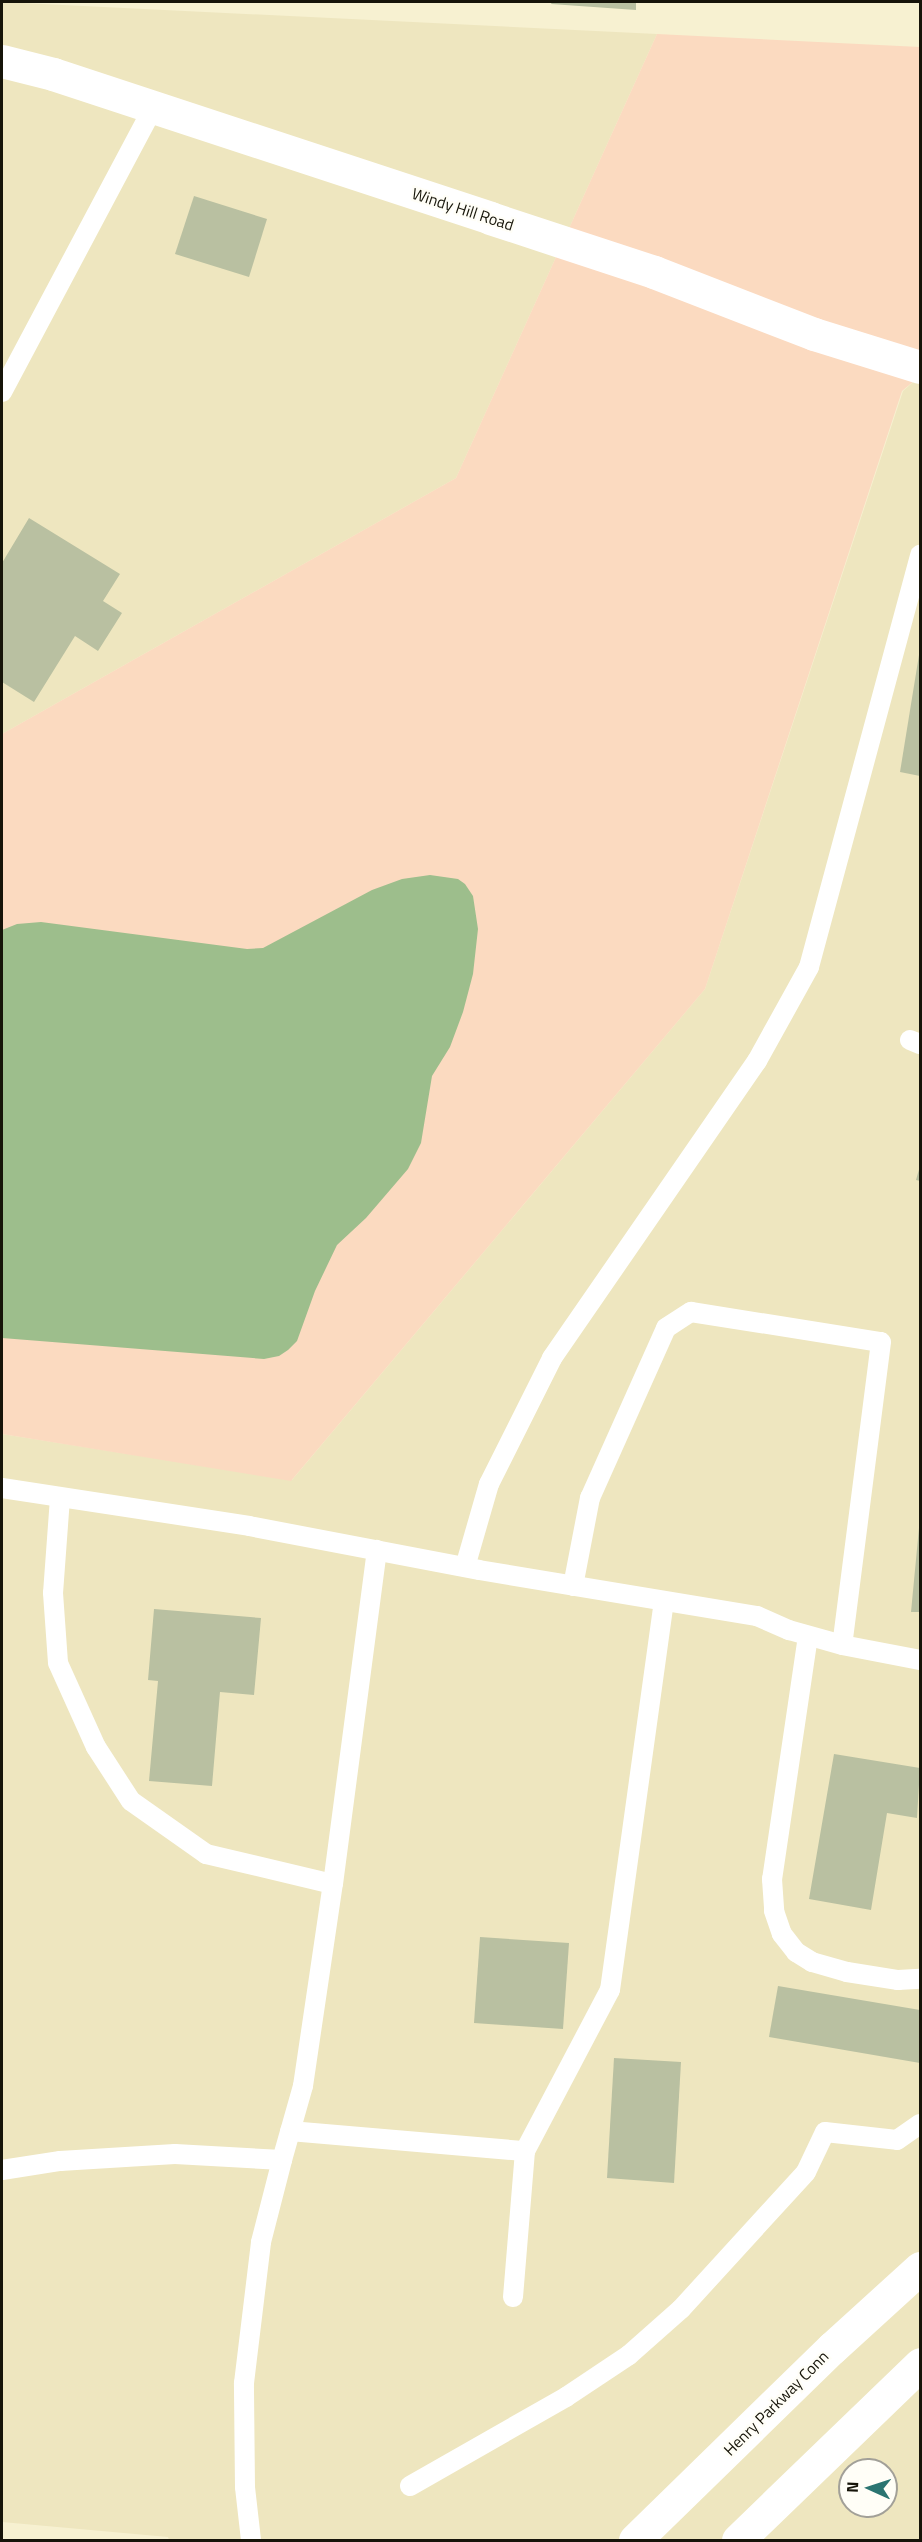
<!DOCTYPE html>
<html>
<head>
<meta charset="utf-8">
<style>
  body { margin:0 }
  #map { position:relative; width:922px; height:2542px; overflow:hidden; background:#f7f1d1; font-family:"Titillium Web",sans-serif }
  div>[style] { position:absolute }
  .built>* { inset:0; background:#eee6bf }
  .green>* { inset:0; background:#fbdac0 }
  .water>* { inset:0; background:#9dbe8c }
  .building>* { inset:0; background:#b9c0a1 }
  .lane>* { height:20px; margin:-10px; padding:0 10px; transform-origin:10px; border-radius:10px; background:#fff }
  .street>* { height:33px; margin:-16.5px; padding:0 16.5px; transform-origin:16.5px; border-radius:16.5px; background:#fff }
  .secondary>* { height:33px; margin:-16.5px; padding:0 16.5px; transform-origin:16.5px; border-radius:16.5px; background:#fff }
  span { translate:-50% -50%; white-space:nowrap; text-align:center; line-height:1.15; -webkit-text-stroke:4.5px #fffef7; paint-order:stroke }
  .street-label { font-size:16px; color:#161409 }
  .frame { position:absolute; inset:0; border:3px solid #161409; pointer-events:none }
  .north { position:absolute; left:838px; top:2458px; width:60px; height:60px; box-sizing:border-box; background:#fffef7; border:2px solid #a2a098; border-radius:50%; rotate:273deg; font-size:16px; font-weight:700; line-height:24px; text-align:center; color:#161409 }
  .north::after { content:''; display:block; margin:auto; width:21px; height:27px; background:#2b7571; clip-path:polygon(50% 0,100% 100%,50% 72%,0 100%) }
</style>
</head>
<body>
<div id="map">
  <div class="built">
    <div style="clip-path:polygon(2px 2px,657px 34px,456px 478px,2px 734px)"></div>
    <div style="clip-path:polygon(evenodd,920px 376px,920px 2540px,169px 2540px,168px 2537px,2px 2522px,2px 1434px,292px 1480px,705px 989px,903px 391px,920px 376px,850px 2470px,886px 2470px,886px 2506px,850px 2506px,850px 2470px)"></div>
  </div>
  <div class="green">
    <div style="clip-path:polygon(657px 34px,920px 47px,920px 376px,902px 391px,705px 989px,291px 1481px,2px 1434px,2px 734px,456px 478px)"></div>
  </div>
  <div class="water">
    <div style="clip-path:polygon(430px 875px,458px 879px,465px 884px,473px 896px,478px 929px,473px 974px,463px 1012px,450px 1047px,432px 1076px,421px 1143px,408px 1169px,366px 1218px,337px 1245px,315px 1291px,297px 1341px,288px 1350px,279px 1356px,264px 1359px,2px 1338px,2px 930px,17px 924px,41px 922px,247px 949px,263px 948px,372px 890px,402px 879px)"></div>
  </div>
  <div class="building">
    <div style="clip-path:polygon(552px 2px,636px 2px,636px 10px,551px 4px)"></div>
    <div style="clip-path:polygon(194px 196px,267px 219px,249px 277px,175px 254px)"></div>
    <div style="clip-path:polygon(29px 518px,120px 574px,103px 601px,122px 613px,98px 651px,75px 636px,34px 702px,2px 682px,2px 563px)"></div>
    <div style="clip-path:polygon(919px 655px,920px 655px,920px 776px,900px 772px)"></div>
    <div style="clip-path:polygon(920px 1166px,920px 1181px,916px 1180px)"></div>
    <div style="clip-path:polygon(919px 1528px,920px 1528px,920px 1612px,911px 1612px)"></div>
    <div style="clip-path:polygon(154px 1609px,261px 1618px,254px 1695px,220px 1692px,212px 1786px,149px 1781px,158px 1681px,148px 1680px)"></div>
    <div style="clip-path:polygon(834px 1754px,920px 1768px,917px 1818px,887px 1813px,871px 1910px,809px 1899px)"></div>
    <div style="clip-path:polygon(480px 1937px,569px 1943px,563px 2029px,474px 2023px)"></div>
    <div style="clip-path:polygon(778px 1986px,920px 2010px,920px 2063px,769px 2037px)"></div>
    <div style="clip-path:polygon(614px 2058px,681px 2062px,674px 2183px,607px 2178px)"></div>
  </div>
  <div class="lane">
    <div style="left:2px;top:392px;width:324px;rotate:-62deg"></div>
    <div style="left:910px;top:1040px;width:11px;rotate:22deg"></div>
    <div style="left:2px;top:1488px;width:250px;rotate:8.7deg"></div>
    <div style="left:249px;top:1526px;width:234px;rotate:10.8deg"></div>
    <div style="left:479px;top:1570px;width:282px;rotate:9.4deg"></div>
    <div style="left:757px;top:1616px;width:35px;rotate:24deg"></div>
    <div style="left:789px;top:1630px;width:55px;rotate:15.8deg"></div>
    <div style="left:842px;top:1645px;width:79px;rotate:10.9deg"></div>
    <div style="left:60px;top:1498px;width:95px;rotate:94.2deg"></div>
    <div style="left:53px;top:1593px;width:70px;rotate:85.9deg"></div>
    <div style="left:58px;top:1663px;width:92px;rotate:65.7deg"></div>
    <div style="left:96px;top:1747px;width:64px;rotate:57.1deg"></div>
    <div style="left:131px;top:1801px;width:92px;rotate:35.2deg"></div>
    <div style="left:206px;top:1854px;width:130px;rotate:13.3deg"></div>
    <div style="left:465px;top:1567px;width:86px;rotate:-73.9deg"></div>
    <div style="left:489px;top:1484px;width:141px;rotate:-63.4deg"></div>
    <div style="left:552px;top:1358px;width:361px;rotate:-55.4deg"></div>
    <div style="left:757px;top:1061px;width:107px;rotate:-61deg"></div>
    <div style="left:809px;top:967px;width:427px;rotate:-74.9deg"></div>
    <div style="left:573px;top:1586px;width:90px;rotate:-79.1deg"></div>
    <div style="left:590px;top:1498px;width:186px;rotate:-65.9deg"></div>
    <div style="left:666px;top:1328px;width:30px;rotate:-33deg"></div>
    <div style="left:691px;top:1312px;width:192px;rotate:9deg"></div>
    <div style="left:881px;top:1342px;width:305px;rotate:97.3deg"></div>
    <div style="left:808px;top:1636px;width:246px;rotate:98.4deg"></div>
    <div style="left:772px;top:1879px;width:32px;rotate:86deg"></div>
    <div style="left:774px;top:1911px;width:24px;rotate:71deg"></div>
    <div style="left:782px;top:1934px;width:23px;rotate:52deg"></div>
    <div style="left:796px;top:1952px;width:19px;rotate:32deg"></div>
    <div style="left:812px;top:1962px;width:36px;rotate:16deg"></div>
    <div style="left:847px;top:1972px;width:52px;rotate:8.9deg"></div>
    <div style="left:898px;top:1980px;width:22px;rotate:-3deg"></div>
    <div style="left:290px;top:2131px;width:236px;rotate:4.9deg"></div>
    <div style="left:2px;top:2170px;width:59px;rotate:-8.8deg"></div>
    <div style="left:60px;top:2161px;width:115px;rotate:-3.5deg"></div>
    <div style="left:175px;top:2154px;width:107px;rotate:3.2deg"></div>
    <div style="left:282px;top:2160px;width:77px;rotate:-74.2deg"></div>
    <div style="left:303px;top:2086px;width:204px;rotate:-81.6deg"></div>
    <div style="left:333px;top:1884px;width:337px;rotate:-82.5deg"></div>
    <div style="left:513px;top:2297px;width:146px;rotate:-85.3deg"></div>
    <div style="left:525px;top:2151px;width:182px;rotate:-62.2deg"></div>
    <div style="left:610px;top:1990px;width:392px;rotate:-82.1deg"></div>
    <div style="left:410px;top:2486px;width:180px;rotate:-29.7deg"></div>
    <div style="left:566px;top:2397px;width:76px;rotate:-33.7deg"></div>
    <div style="left:629px;top:2355px;width:69px;rotate:-41.5deg"></div>
    <div style="left:681px;top:2309px;width:185px;rotate:-47.6deg"></div>
    <div style="left:806px;top:2172px;width:44px;rotate:-64.6deg"></div>
    <div style="left:825px;top:2132px;width:72px;rotate:6.3deg"></div>
    <div style="left:897px;top:2140px;width:28px;rotate:-35deg"></div>
    <div style="left:251px;top:2540px;width:53px;rotate:-96.5deg"></div>
    <div style="left:245px;top:2487px;width:104px;rotate:-90.6deg"></div>
    <div style="left:244px;top:2383px;width:142px;rotate:-83.1deg"></div>
    <div style="left:261px;top:2242px;width:85px;rotate:-75.6deg"></div>
  </div>
  <div class="street">
    <div style="left:2px;top:61px;width:53px;rotate:14.3deg"></div>
    <div style="left:53px;top:74px;width:460px;rotate:18.2deg"></div>
    <div style="left:490px;top:218px;width:173px;rotate:18.2deg"></div>
    <div style="left:654px;top:272px;width:172px;rotate:21.2deg"></div>
    <div style="left:814px;top:334px;width:111px;rotate:17.3deg"></div>
  </div>
  <div class="secondary">
    <div style="left:635px;top:2540px;width:275px;rotate:-44.3deg"></div>
    <div style="left:832px;top:2348px;width:119px;rotate:-42.3deg"></div>
    <div style="left:738px;top:2540px;width:253px;rotate:-44deg"></div>
  </div>
  <div class="street-label">
    <span style="left:463px;top:209px;rotate:18deg">Windy Hill Road</span>
    <span style="left:776px;top:2403px;rotate:-45deg">Henry Parkway Conn</span>
  </div>
  <div class="frame"></div>
  <div class="north">N</div>
</div>
</body>
</html>
